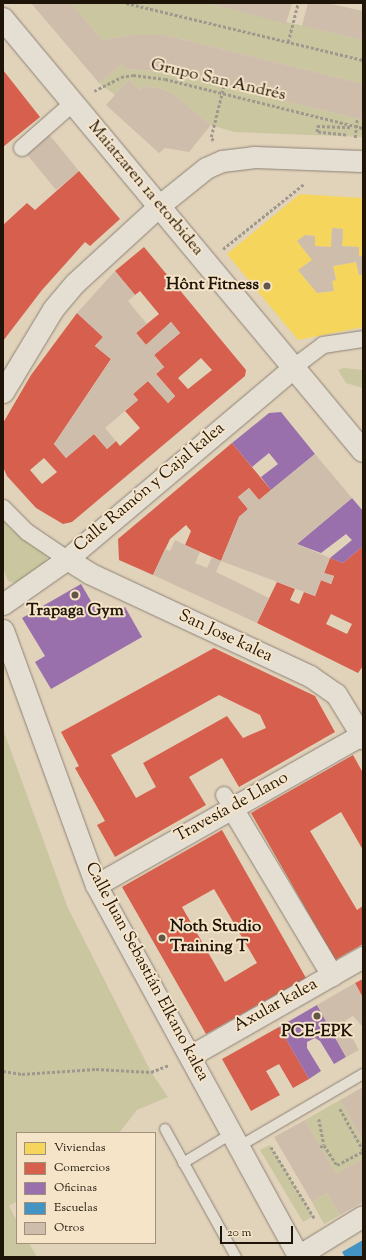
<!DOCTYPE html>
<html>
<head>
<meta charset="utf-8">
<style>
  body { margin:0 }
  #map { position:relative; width:366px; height:1260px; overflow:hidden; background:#e1d2ba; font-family:"Sorts Mill Goudy",serif }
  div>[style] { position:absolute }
  .green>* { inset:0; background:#cac7a0 }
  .homes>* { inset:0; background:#f6d55c }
  .shops>* { inset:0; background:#d6604d }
  .offices>* { inset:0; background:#9970ab }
  .schools>* { inset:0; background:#4393c3 }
  .building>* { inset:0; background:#cfbdac }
  .path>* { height:2.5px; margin-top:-1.25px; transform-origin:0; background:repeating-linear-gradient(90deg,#9f988f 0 3px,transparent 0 5px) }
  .roads { filter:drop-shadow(0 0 1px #8c8375) drop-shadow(0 0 1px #8c8375) }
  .service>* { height:10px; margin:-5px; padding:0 5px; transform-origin:5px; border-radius:5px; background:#e5ded3 }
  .pedestrian>* { height:16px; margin:-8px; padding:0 8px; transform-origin:8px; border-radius:8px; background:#e5ded3 }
  .minor>* { height:21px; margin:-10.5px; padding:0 10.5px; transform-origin:10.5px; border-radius:10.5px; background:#e5ded3 }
  .tertiary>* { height:22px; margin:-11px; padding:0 11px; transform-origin:11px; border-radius:11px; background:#e5ded3 }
  .dots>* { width:11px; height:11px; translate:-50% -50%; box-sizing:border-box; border:2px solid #f5e4c8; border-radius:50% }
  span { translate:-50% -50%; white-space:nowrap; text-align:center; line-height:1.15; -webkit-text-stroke:4px #f5e4c8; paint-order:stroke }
  .street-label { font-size:17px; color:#1e1408 }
  .poi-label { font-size:17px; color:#1e1408; font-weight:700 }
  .right { translate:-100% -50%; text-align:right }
  .left { translate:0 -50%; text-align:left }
  .frame { position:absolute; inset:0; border:4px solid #1e1408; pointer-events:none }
  .legend { position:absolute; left:16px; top:1132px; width:140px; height:112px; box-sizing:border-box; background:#f5e4c8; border:1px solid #9f917b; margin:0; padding:5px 7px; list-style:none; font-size:12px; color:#1e1408 }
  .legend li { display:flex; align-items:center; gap:8px; height:20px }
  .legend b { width:20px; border:1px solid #9f917b }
  .scale { position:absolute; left:220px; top:1226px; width:73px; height:18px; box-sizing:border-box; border:2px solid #1e1408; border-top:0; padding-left:5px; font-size:12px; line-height:14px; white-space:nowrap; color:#1e1408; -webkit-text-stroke:3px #f5e4c8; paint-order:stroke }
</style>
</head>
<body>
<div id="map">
  <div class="green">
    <div style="clip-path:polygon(71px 3px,207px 3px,363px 40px,363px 84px,165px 35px,131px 35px,102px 40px)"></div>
    <div style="clip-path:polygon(122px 64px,125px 69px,161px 71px,363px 120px,363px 137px,234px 132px,211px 125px,175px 95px,162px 89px,144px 86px,140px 90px,129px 79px,115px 95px,99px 83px)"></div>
    <div style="clip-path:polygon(344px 368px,363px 370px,363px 388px,346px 383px,338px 370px)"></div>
    <div style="clip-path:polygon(3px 519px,9px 528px,48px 553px,46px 562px,17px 584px,8px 581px,3px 567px)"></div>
    <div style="clip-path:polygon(3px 729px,68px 908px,151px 1072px,168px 1097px,137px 1110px,119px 1133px,17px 1133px,17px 1201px,9px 1206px,17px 1221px,17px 1243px,29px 1243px,37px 1257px,3px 1257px)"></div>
    <div style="clip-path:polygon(340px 1100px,363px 1141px,363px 1158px,336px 1174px,305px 1120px)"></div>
    <div style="clip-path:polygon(270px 1145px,313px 1216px,303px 1222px,260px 1150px)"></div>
    <div style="clip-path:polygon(327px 1193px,340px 1215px,324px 1224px,312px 1202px)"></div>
  </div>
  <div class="homes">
    <div style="clip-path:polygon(300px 194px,363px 198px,363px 256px,359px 256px,359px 247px,342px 246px,343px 229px,332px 228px,331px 247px,315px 246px,315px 236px,305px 235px,297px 241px,312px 260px,298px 270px,317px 293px,334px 291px,332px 281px,336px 280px,333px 266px,356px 262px,359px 275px,363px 275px,363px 327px,298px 340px,227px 254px)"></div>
  </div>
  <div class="shops">
    <div style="clip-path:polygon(3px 70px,40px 117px,3px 147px)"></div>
    <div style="clip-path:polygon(79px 171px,120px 219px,90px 246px,85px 242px,42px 290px,3px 341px,3px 225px,27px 203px,35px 210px)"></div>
    <div style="clip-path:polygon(evenodd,144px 247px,246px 370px,245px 376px,72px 522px,63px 524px,36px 508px,7px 476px,3px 467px,3px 423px,31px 375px,77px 313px,103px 337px,95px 346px,111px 359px,54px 444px,66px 458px,94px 434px,107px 449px,116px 441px,120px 446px,140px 428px,125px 411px,138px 400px,133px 394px,148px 381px,168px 403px,175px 396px,156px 374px,164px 367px,154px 355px,180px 333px,171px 322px,146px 345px,136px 333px,159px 314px,140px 291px,135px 295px,115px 271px,144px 247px,201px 358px,212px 370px,188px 389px,178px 378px,201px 358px,144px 247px,44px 458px,57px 472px,42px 484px,30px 470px,44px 458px)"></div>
    <div style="clip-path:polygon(232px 443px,271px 490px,259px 500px,249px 488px,238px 497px,248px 509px,239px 517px,221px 561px,185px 545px,191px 531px,186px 525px,170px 539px,153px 575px,119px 560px,118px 539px)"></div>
    <div style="clip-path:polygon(evenodd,363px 546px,363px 666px,358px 673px,257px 623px,277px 582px,295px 589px,290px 600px,299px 604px,304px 592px,315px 596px,321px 580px,331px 584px,334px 576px,324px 573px,330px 558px,343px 563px,363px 546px,331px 614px,352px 624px,347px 634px,326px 624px,331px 614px)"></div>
    <div style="clip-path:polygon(evenodd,214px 648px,315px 696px,335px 732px,239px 787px,222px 758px,189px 777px,206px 805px,115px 857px,97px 825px,105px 821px,75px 768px,79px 766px,61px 732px,214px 648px,219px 695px,260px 715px,266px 728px,243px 738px,227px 716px,143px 763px,156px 787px,136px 798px,111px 755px,219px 695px)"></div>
    <div style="clip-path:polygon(353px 755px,363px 773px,363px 850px,341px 812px,310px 831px,357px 910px,363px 906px,363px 944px,335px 960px,251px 813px)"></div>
    <div style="clip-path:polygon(evenodd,222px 830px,306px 978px,206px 1034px,122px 887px,222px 830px,214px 889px,257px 963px,225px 982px,182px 907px,214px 889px)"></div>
    <div style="clip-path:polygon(363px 979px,363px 998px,355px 983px)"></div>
    <div style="clip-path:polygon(279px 1027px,309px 1079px,293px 1088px,279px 1064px,266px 1071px,280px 1095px,251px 1111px,222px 1059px)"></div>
  </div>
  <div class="offices">
    <div style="clip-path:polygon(281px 412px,315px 454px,271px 490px,261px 477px,278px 464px,269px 453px,252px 467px,232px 443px,269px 413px)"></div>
    <div style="clip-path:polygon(352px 498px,363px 511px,363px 546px,343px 563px,330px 558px,352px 540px,346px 534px,321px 553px,297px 544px)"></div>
    <div style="clip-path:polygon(81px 584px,102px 620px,125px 607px,142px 637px,51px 689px,35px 662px,45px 656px,22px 618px)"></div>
    <div style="clip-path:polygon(317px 1005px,346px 1057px,334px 1064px,320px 1041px,315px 1038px,307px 1042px,307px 1048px,321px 1071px,309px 1079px,279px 1027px)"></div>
  </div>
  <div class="schools">
    <div style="clip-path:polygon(363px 1240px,363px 1257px,345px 1257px,342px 1252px)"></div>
  </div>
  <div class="building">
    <div style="clip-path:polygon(31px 3px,71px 3px,102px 40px,131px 35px,165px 35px,363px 84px,363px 120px,161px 71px,125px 69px,122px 64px,99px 83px)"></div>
    <div style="clip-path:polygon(209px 3px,292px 3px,286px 24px)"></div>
    <div style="clip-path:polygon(308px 3px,327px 3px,363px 11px,363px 40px,302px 26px)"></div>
    <div style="clip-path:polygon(129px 79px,140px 90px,144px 86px,162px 89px,175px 95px,211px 125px,189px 152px,165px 148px,159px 153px,106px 105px)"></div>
    <div style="clip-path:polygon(48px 133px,79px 171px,56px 190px,25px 152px)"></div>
    <div style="clip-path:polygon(332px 228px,343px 229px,342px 246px,359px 247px,359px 256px,363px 256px,363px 275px,359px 275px,356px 262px,333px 266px,336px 280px,332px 281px,334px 291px,317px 293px,298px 270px,312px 260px,297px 241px,305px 235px,315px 236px,315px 246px,331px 247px)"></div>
    <div style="clip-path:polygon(115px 271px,135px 295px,128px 301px,147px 324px,136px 333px,146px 345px,171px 322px,180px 333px,154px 355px,164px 367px,156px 374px,175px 396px,168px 403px,148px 381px,133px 394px,138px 400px,105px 428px,116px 441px,107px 449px,94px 434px,66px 458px,54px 444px,111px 359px,95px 346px,103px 337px,77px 313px)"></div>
    <div style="clip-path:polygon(315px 454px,352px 498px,297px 544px,330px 558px,324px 573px,334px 576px,331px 584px,321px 580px,315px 596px,221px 561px,239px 517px,248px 509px,238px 497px,249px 488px,259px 500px)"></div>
    <div style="clip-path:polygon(175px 540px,200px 552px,195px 563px,207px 568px,212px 557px,221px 561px,216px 572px,269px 598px,257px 623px,153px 575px,165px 549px,170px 551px)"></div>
    <div style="clip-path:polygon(355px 983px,363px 998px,363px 1027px,353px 1016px,346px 1020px,346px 1026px,359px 1050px,346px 1057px,317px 1005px)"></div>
    <div style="clip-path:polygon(363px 1087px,363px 1141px,340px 1100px)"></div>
    <div style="clip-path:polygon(305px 1120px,336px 1174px,363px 1158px,363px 1202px,340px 1215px,327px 1193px,312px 1202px,274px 1137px)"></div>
  </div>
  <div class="path">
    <div style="left:126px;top:3px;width:244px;rotate:13.5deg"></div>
    <div style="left:288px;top:42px;width:40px;rotate:-75.6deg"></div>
    <div style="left:94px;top:91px;width:30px;rotate:-27deg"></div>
    <div style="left:121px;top:77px;width:12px;rotate:-9deg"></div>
    <div style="left:133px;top:75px;width:32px;rotate:7deg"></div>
    <div style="left:165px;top:79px;width:204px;rotate:13.9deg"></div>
    <div style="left:346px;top:135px;width:29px;rotate:-174deg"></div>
    <div style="left:317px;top:132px;width:6px;rotate:-90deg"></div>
    <div style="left:317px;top:126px;width:35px;rotate:2deg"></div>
    <div style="left:355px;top:138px;width:19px;rotate:-84deg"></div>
    <div style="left:213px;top:141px;width:4px;rotate:-117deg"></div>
    <div style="left:211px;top:137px;width:54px;rotate:-76deg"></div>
    <div style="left:223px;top:249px;width:105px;rotate:-38.8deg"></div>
    <div style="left:3px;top:1071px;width:19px;rotate:9deg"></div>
    <div style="left:22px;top:1074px;width:74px;rotate:-3.9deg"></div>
    <div style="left:96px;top:1069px;width:55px;rotate:3.1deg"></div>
    <div style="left:151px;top:1072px;width:19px;rotate:-21deg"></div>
    <div style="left:319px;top:1119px;width:26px;rotate:79deg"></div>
    <div style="left:324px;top:1145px;width:24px;rotate:57deg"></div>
    <div style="left:337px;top:1165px;width:30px;rotate:-28deg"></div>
    <div style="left:363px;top:1151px;width:49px;rotate:-119.2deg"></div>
    <div style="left:271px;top:1147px;width:84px;rotate:58.6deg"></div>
    <div style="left:320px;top:1147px;width:4px;rotate:-27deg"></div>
  </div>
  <div class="roads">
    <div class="service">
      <div style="left:165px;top:1129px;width:146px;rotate:61deg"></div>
      <div style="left:238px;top:1147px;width:145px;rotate:-30.3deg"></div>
      <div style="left:183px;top:1163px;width:56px;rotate:-31.1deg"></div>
    </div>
    <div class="pedestrian">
      <div style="left:22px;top:148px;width:68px;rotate:-41.4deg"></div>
      <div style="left:294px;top:367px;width:36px;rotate:-37deg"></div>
      <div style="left:323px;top:345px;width:40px;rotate:-8.5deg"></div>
      <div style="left:3px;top:508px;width:34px;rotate:45deg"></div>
      <div style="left:27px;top:532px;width:48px;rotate:34deg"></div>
      <div style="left:224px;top:795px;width:15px;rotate:58deg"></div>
    </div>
    <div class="minor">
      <div style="left:3px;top:392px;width:97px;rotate:-58.9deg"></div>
      <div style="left:53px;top:309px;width:34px;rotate:-50deg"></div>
      <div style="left:75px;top:283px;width:115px;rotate:-42.5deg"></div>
      <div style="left:160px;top:205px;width:59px;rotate:-38.8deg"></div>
      <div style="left:206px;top:168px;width:17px;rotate:-24deg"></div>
      <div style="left:222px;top:161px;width:31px;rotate:-7deg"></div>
      <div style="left:253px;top:157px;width:110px;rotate:2.1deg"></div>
      <div style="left:67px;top:559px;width:26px;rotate:32deg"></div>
      <div style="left:89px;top:573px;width:244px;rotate:25deg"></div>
      <div style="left:310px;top:676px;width:32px;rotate:35deg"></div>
      <div style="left:336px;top:694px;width:52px;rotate:58.5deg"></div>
      <div style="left:3px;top:604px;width:78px;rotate:-35.1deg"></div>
      <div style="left:67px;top:559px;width:297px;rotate:-40.2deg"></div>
      <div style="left:3px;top:630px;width:271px;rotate:70deg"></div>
      <div style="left:96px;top:885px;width:424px;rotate:61.4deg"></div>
      <div style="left:232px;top:808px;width:195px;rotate:59.1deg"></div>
      <div style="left:96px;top:885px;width:305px;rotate:-29.5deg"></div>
      <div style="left:190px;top:1056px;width:199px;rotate:-29.8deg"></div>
      <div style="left:298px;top:1256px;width:76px;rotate:-31.6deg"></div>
    </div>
    <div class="tertiary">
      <div style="left:3px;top:19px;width:562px;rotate:50.19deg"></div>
    </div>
  </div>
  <div class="dots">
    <div style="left:267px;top:286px;background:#625646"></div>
    <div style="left:75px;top:595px;background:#625646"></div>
    <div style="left:162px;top:938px;background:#625646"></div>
    <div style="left:317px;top:1016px;background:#625646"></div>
  </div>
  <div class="street-label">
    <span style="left:218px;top:81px;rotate:13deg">Grupo San Andrés</span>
    <span style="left:145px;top:189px;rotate:50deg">Maiatzaren 1a etorbidea</span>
    <span style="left:150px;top:488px;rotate:-40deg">Calle Ramón y Cajal kalea</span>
    <span style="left:225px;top:637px;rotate:25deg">San Jose kalea</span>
    <span style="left:232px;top:808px;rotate:-29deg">Travesía de Llano</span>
    <span style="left:146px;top:972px;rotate:62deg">Calle Juan Sebastián Elkano kalea</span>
    <span style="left:276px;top:1006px;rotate:-29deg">Axular kalea</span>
  </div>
  <div class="poi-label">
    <span class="right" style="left:259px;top:286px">Hônt Fitness</span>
    <span style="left:75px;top:612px">Trapaga Gym</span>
    <span class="left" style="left:170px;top:938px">Noth Studio<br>Training T</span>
    <span style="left:317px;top:1033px">PCE-EPK</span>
  </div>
  <div class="frame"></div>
  <ul class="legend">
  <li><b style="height:11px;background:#f6d55c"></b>Viviendas</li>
  <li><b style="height:11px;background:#d6604d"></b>Comercios</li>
  <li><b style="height:11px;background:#9970ab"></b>Oficinas</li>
  <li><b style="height:11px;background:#4393c3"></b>Escuelas</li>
  <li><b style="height:11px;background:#cfbdac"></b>Otros</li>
  </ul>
  <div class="scale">20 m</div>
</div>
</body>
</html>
